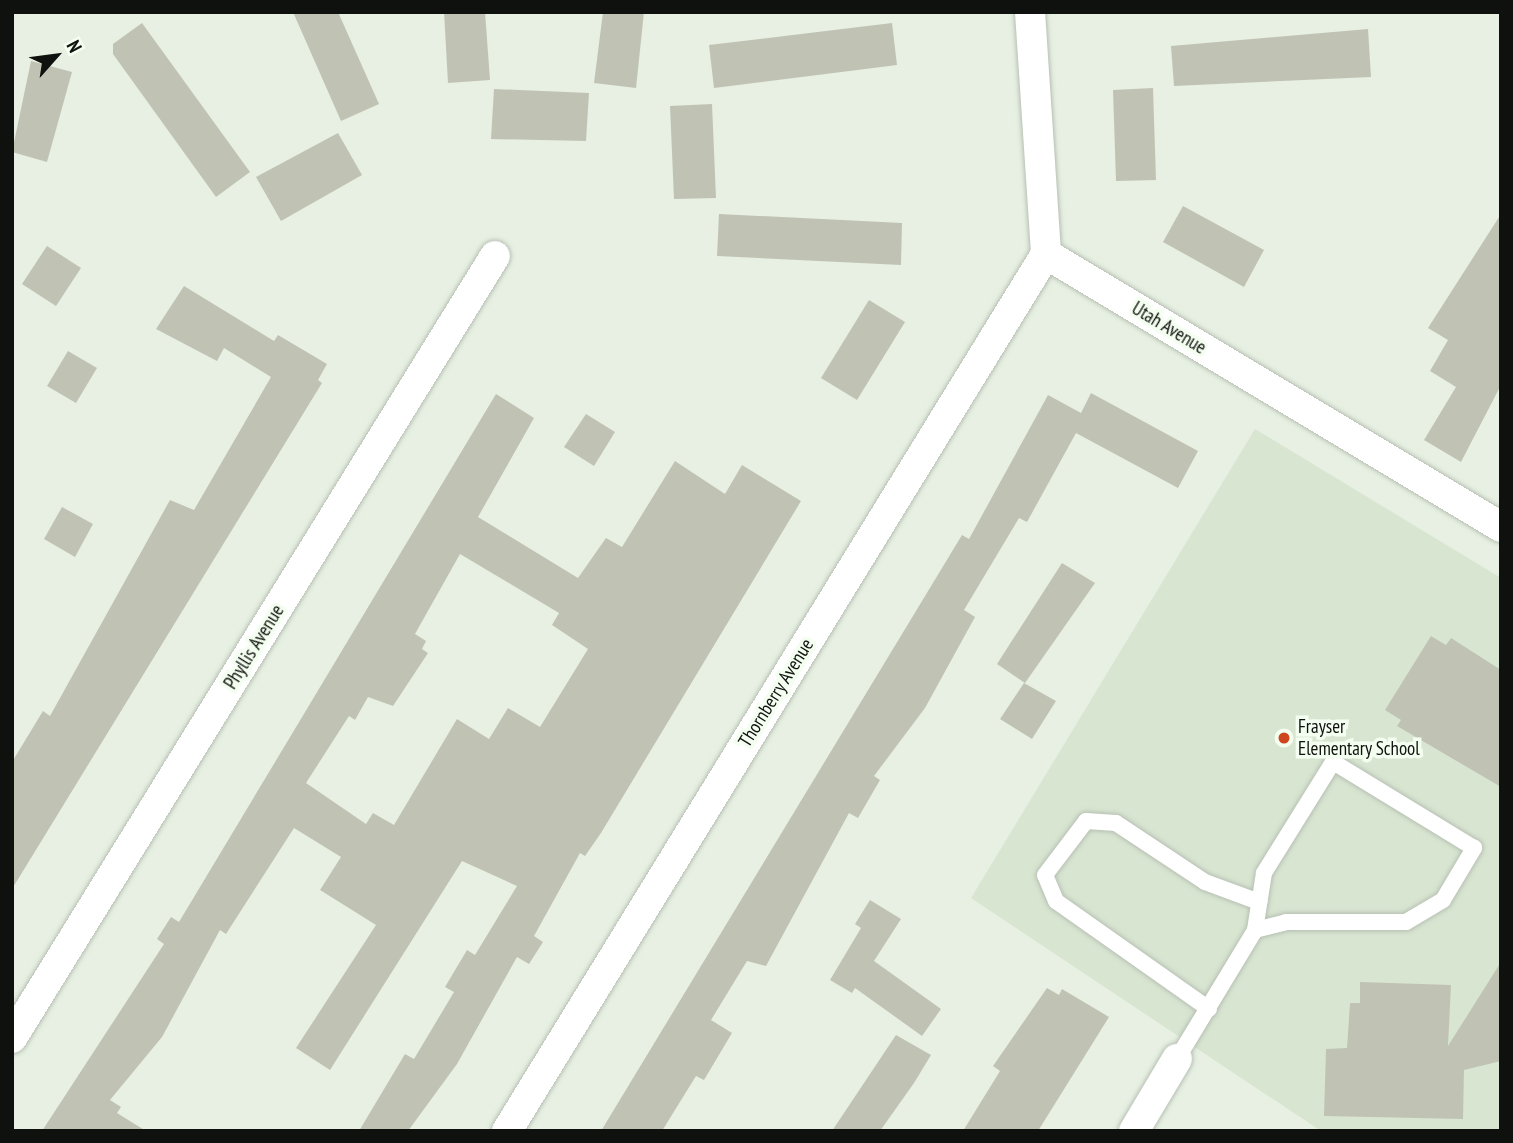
<!DOCTYPE html>
<html>
<head>
<meta charset="utf-8">
<style>
  body { margin:0 }
  #map { position:relative; width:1513px; height:1143px; overflow:hidden; background:#e7f0e3; font-family:"PT Sans Narrow",sans-serif }
  div>[style] { position:absolute }
  .built>* { inset:0; background:#d8e5d1 }
  .building>* { inset:0; background:#c0c3b4 }
  .roads { filter:drop-shadow(0 0 2px #b7c0b3) drop-shadow(0 0 2px #b7c0b3) }
  .service>* { height:16px; margin:-8px; padding:0 8px; transform-origin:8px; border-radius:8px; background:#fff }
  .minor>* { height:30px; margin:-15px; padding:0 15px; transform-origin:15px; border-radius:15px; background:#fff }
  .dots>* { width:19px; height:19px; translate:-50% -50%; box-sizing:border-box; border:4px solid #f4fef0; border-radius:50% }
  span { translate:-50% -50%; white-space:nowrap; text-align:center; line-height:1.15; -webkit-text-stroke:7px #f4fef0; paint-order:stroke }
  .street-label { font-size:19px; color:#0e110d }
  .poi-label { font-size:19px; color:#0e110d }
  .left { translate:0 -50%; text-align:left }
  .frame { position:absolute; inset:0; border:14px solid #0e110d; pointer-events:none }
  .north { position:absolute; left:21px; top:21px; width:70px; height:70px; -webkit-text-stroke:5px #f4fef0; paint-order:stroke; rotate:62deg; font-size:19px; font-weight:700; line-height:28px; text-align:center; color:#0e110d }
  .north::after { content:''; display:block; margin:auto; width:24px; height:32px; background:#0e110d; clip-path:polygon(50% 0,100% 100%,50% 72%,0 100%) }
</style>
</head>
<body>
<div id="map">
  <div class="built">
    <div style="clip-path:polygon(1255px 429px,1501px 578px,1501px 1131px,1321px 1131px,971px 898px)"></div>
  </div>
  <div class="building">
    <div style="clip-path:polygon(293px 12px,338px 12px,379px 104px,341px 121px)"></div>
    <div style="clip-path:polygon(444px 12px,485px 12px,490px 80px,448px 83px)"></div>
    <div style="clip-path:polygon(603px 12px,644px 12px,636px 88px,594px 83px)"></div>
    <div style="clip-path:polygon(142px 23px,250px 172px,216px 197px,113px 54px,113px 44px)"></div>
    <div style="clip-path:polygon(892px 23px,897px 65px,714px 88px,709px 45px)"></div>
    <div style="clip-path:polygon(1368px 29px,1371px 77px,1174px 86px,1171px 46px)"></div>
    <div style="clip-path:polygon(31px 61px,72px 72px,47px 162px,12px 152px)"></div>
    <div style="clip-path:polygon(1153px 88px,1156px 180px,1116px 181px,1113px 90px)"></div>
    <div style="clip-path:polygon(494px 89px,589px 93px,586px 141px,491px 139px)"></div>
    <div style="clip-path:polygon(712px 104px,716px 198px,674px 199px,670px 106px)"></div>
    <div style="clip-path:polygon(338px 133px,362px 175px,281px 221px,256px 177px)"></div>
    <div style="clip-path:polygon(1183px 206px,1264px 250px,1244px 287px,1163px 242px)"></div>
    <div style="clip-path:polygon(719px 214px,902px 223px,901px 265px,717px 256px)"></div>
    <div style="clip-path:polygon(1501px 214px,1501px 385px,1461px 462px,1424px 440px,1456px 387px,1430px 371px,1448px 340px,1428px 328px)"></div>
    <div style="clip-path:polygon(47px 246px,81px 268px,56px 306px,22px 284px)"></div>
    <div style="clip-path:polygon(184px 286px,274px 341px,278px 335px,327px 364px,318px 380px,322px 383px,12px 889px,12px 762px,43px 711px,50px 716px,170px 500px,194px 510px,271px 377px,224px 348px,217px 361px,156px 329px)"></div>
    <div style="clip-path:polygon(869px 300px,905px 322px,857px 400px,821px 378px)"></div>
    <div style="clip-path:polygon(68px 351px,97px 368px,76px 403px,47px 386px)"></div>
    <div style="clip-path:polygon(1091px 393px,1198px 451px,1178px 488px,1076px 433px,1027px 522px,1019px 518px,964px 610px,975px 617px,925px 708px,874px 776px,880px 780px,858px 818px,849px 813px,766px 966px,747px 961px,711px 1020px,732px 1033px,704px 1080px,696px 1076px,662px 1131px,601px 1131px,962px 535px,969px 539px,1048px 395px,1081px 413px)"></div>
    <div style="clip-path:polygon(evenodd,496px 394px,534px 418px,478px 517px,578px 578px,606px 538px,622px 547px,675px 461px,725px 494px,742px 465px,801px 501px,601px 833px,585px 856px,580px 853px,534px 936px,543px 942px,529px 964px,517px 957px,457px 1064px,408px 1131px,359px 1131px,405px 1054px,414px 1059px,454px 992px,445px 987px,467px 950px,475px 955px,517px 886px,462px 861px,330px 1070px,296px 1048px,376px 925px,320px 890px,341px 857px,294px 828px,226px 934px,220px 930px,162px 1037px,110px 1100px,121px 1107px,117px 1113px,146px 1131px,42px 1131px,164px 944px,157px 939px,171px 917px,179px 922px,496px 394px,460px 554px,559px 613px,552px 625px,588px 649px,540px 727px,508px 708px,489px 739px,457px 719px,394px 825px,373px 813px,366px 824px,306px 783px,349px 716px,355px 720px,368px 697px,393px 706px,428px 653px,422px 649px,426px 641px,415px 634px,460px 554px)"></div>
    <div style="clip-path:polygon(586px 414px,615px 432px,594px 466px,564px 447px)"></div>
    <div style="clip-path:polygon(62px 507px,93px 524px,75px 557px,44px 539px)"></div>
    <div style="clip-path:polygon(1062px 563px,1095px 583px,1025px 683px,997px 664px)"></div>
    <div style="clip-path:polygon(1431px 636px,1446px 645px,1451px 638px,1501px 670px,1501px 787px,1397px 726px,1401px 720px,1385px 710px)"></div>
    <div style="clip-path:polygon(1024px 683px,1056px 701px,1032px 739px,1000px 719px)"></div>
    <div style="clip-path:polygon(870px 900px,901px 919px,874px 961px,941px 1009px,922px 1036px,855px 988px,852px 993px,830px 980px,861px 928px,855px 924px)"></div>
    <div style="clip-path:polygon(1501px 962px,1501px 1061px,1464px 1070px,1463px 1119px,1324px 1116px,1326px 1049px,1347px 1048px,1350px 1003px,1360px 1003px,1360px 982px,1451px 985px,1448px 1046px)"></div>
    <div style="clip-path:polygon(1047px 988px,1059px 995px,1062px 989px,1109px 1017px,1038px 1131px,963px 1131px,1000px 1071px,993px 1066px)"></div>
    <div style="clip-path:polygon(896px 1035px,931px 1055px,914px 1083px,880px 1131px,832px 1131px)"></div>
  </div>
  <div class="roads">
    <div class="service">
      <div style="left:1209px;top:1009px;width:187px;rotate:-144.8deg"></div>
      <div style="left:1056px;top:901px;width:28px;rotate:-113deg"></div>
      <div style="left:1045px;top:875px;width:68px;rotate:-52.8deg"></div>
      <div style="left:1086px;top:821px;width:30px;rotate:4deg"></div>
      <div style="left:1116px;top:823px;width:107px;rotate:33.5deg"></div>
      <div style="left:1205px;top:882px;width:58px;rotate:20.3deg"></div>
      <div style="left:1177px;top:1059px;width:151px;rotate:-58.8deg"></div>
      <div style="left:1255px;top:930px;width:32px;rotate:-14deg"></div>
      <div style="left:1286px;top:922px;width:120px"></div>
      <div style="left:1406px;top:922px;width:43px;rotate:-30.7deg"></div>
      <div style="left:1443px;top:900px;width:61px;rotate:-59.2deg"></div>
      <div style="left:1474px;top:848px;width:165px;rotate:-148.6deg"></div>
      <div style="left:1333px;top:762px;width:131px;rotate:121.9deg"></div>
      <div style="left:1264px;top:873px;width:58px;rotate:99deg"></div>
    </div>
    <div class="minor">
      <div style="left:1030px;top:12px;width:243px;rotate:86.2deg"></div>
      <div style="left:1046px;top:254px;width:531px;rotate:30.96deg"></div>
      <div style="left:12px;top:1038px;width:919px;rotate:-58.3deg"></div>
      <div style="left:507px;top:1131px;width:1029px;rotate:-58.43deg"></div>
      <div style="left:1134px;top:1131px;width:84px;rotate:-59.2deg"></div>
    </div>
  </div>
  <div class="dots">
    <div style="left:1284px;top:738px;background:#cf461e"></div>
  </div>
  <div class="street-label">
    <span style="left:1169px;top:328px;rotate:31deg">Utah Avenue</span>
    <span style="left:254px;top:647px;rotate:-58deg">Phyllis Avenue</span>
    <span style="left:776px;top:693px;rotate:-58deg">Thornberry Avenue</span>
  </div>
  <div class="poi-label">
    <span class="left" style="left:1298px;top:738px">Frayser<br>Elementary School</span>
  </div>
  <div class="frame"></div>
  <div class="north">N</div>
</div>
</body>
</html>
